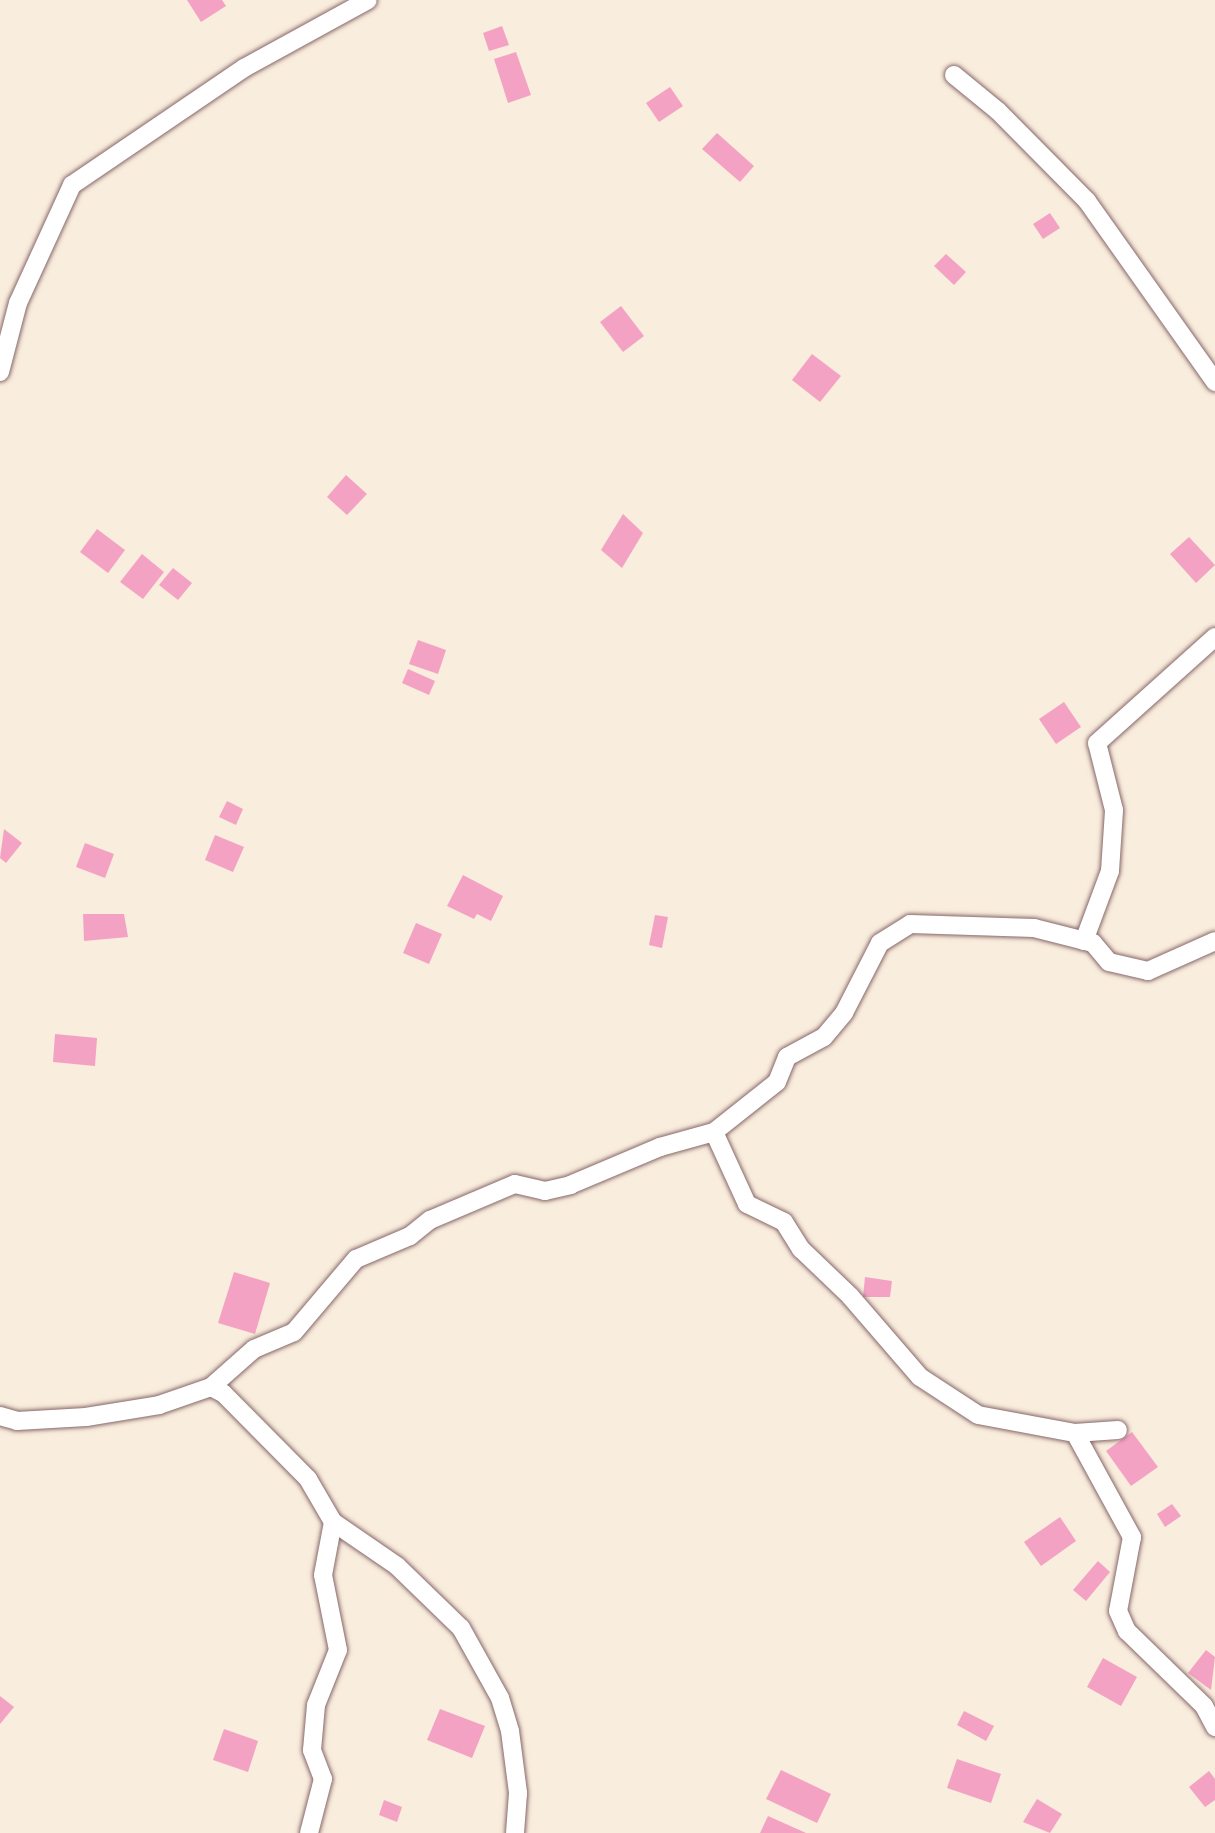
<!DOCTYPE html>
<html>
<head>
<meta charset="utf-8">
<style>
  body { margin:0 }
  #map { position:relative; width:1215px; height:1833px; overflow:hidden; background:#f9eddd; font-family:Sriracha,sans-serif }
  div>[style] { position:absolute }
  .building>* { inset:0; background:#f4a2c4 }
  .roads { filter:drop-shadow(0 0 2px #876769) drop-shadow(0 0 2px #876769) }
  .street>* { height:18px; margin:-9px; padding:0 9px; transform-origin:9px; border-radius:9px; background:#fff }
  span { translate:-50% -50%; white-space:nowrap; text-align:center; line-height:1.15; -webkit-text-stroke:7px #fff; paint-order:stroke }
</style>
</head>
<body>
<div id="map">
  <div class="building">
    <div style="clip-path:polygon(187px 0,222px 0,226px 6px,201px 22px)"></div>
    <div style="clip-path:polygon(502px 26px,509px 45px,489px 51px,483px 33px)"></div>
    <div style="clip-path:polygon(516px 52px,531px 95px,508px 103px,494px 59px)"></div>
    <div style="clip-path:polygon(670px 87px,683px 106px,659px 122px,646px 103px)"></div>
    <div style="clip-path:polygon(717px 133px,754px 166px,740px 182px,702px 149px)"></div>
    <div style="clip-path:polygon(1050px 213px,1060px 228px,1043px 239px,1033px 224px)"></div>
    <div style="clip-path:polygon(946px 254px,966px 272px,954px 285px,934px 266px)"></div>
    <div style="clip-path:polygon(621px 306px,644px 336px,623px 352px,600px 322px)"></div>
    <div style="clip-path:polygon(812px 354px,841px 376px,820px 402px,792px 380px)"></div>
    <div style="clip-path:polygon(346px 475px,367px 494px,347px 515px,327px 497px)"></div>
    <div style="clip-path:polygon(623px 514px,643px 533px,622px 568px,601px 550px)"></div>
    <div style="clip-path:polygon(97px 529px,125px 550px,108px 573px,80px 552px)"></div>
    <div style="clip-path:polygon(1189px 537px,1215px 565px,1196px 583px,1170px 554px)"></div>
    <div style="clip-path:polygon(142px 554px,164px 572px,143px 599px,120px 582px)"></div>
    <div style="clip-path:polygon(173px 568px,192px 583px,178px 600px,159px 585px)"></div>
    <div style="clip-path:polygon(418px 640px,446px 650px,438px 674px,409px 664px)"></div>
    <div style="clip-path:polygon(408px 669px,435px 681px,429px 695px,402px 683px)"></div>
    <div style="clip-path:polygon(1064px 702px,1081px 727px,1056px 744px,1039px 719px)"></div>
    <div style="clip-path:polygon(227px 801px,243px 809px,236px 825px,219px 817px)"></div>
    <div style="clip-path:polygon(4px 829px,22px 843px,6px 863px,0 858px)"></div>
    <div style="clip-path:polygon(215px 835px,244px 847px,233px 872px,205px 860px)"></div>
    <div style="clip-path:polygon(85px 843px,114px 854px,105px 878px,76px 867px)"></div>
    <div style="clip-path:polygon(463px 875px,503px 896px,491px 921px,477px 914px,474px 919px,447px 906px)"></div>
    <div style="clip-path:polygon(83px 914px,124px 914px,128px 937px,84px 941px)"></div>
    <div style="clip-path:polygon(655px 915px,668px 917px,662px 948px,649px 945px)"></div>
    <div style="clip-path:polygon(416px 923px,442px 934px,429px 964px,403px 953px)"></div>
    <div style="clip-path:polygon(55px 1034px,97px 1038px,95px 1066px,53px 1062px)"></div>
    <div style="clip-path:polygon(234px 1272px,270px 1283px,255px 1334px,218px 1323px)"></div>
    <div style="clip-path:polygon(865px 1277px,892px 1281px,890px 1297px,863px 1297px)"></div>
    <div style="clip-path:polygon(1132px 1432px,1158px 1467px,1131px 1486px,1106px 1451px)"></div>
    <div style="clip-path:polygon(1172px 1504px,1181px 1516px,1165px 1527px,1157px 1514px)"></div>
    <div style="clip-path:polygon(1060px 1517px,1076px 1541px,1041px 1566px,1024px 1542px)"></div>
    <div style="clip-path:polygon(1098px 1561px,1110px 1572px,1086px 1601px,1073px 1590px)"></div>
    <div style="clip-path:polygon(1206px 1650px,1215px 1657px,1211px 1690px,1188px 1673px)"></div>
    <div style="clip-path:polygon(1103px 1658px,1137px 1677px,1121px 1706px,1087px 1687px)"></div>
    <div style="clip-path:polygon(0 1696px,14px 1707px,0 1724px)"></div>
    <div style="clip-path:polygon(440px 1709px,485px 1726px,472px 1758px,427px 1740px)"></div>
    <div style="clip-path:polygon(964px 1711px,994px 1726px,986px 1741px,957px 1725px)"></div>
    <div style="clip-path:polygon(224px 1729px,258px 1741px,248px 1772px,213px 1760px)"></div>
    <div style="clip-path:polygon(957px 1759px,1001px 1774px,991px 1803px,947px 1788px)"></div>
    <div style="clip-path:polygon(781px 1770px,831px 1794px,817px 1823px,766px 1799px)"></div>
    <div style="clip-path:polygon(1209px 1771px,1215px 1779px,1215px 1800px,1205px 1807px,1189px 1787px)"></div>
    <div style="clip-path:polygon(1037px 1799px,1062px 1814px,1050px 1833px,1023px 1822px)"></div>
    <div style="clip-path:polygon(384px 1800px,402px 1807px,397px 1822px,379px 1815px)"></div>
    <div style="clip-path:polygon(768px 1816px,806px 1833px,760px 1833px)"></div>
  </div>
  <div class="roads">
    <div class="street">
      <div style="left:954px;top:75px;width:57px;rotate:39.3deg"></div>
      <div style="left:998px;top:111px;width:127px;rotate:45.3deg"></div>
      <div style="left:1087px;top:201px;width:222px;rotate:54.7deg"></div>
      <div style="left:0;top:372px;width:71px;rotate:-75.4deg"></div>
      <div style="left:18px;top:303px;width:130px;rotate:-65.4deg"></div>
      <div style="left:72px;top:185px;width:208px;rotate:-34.2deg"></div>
      <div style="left:244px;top:68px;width:141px;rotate:-28.7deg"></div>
      <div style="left:1084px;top:941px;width:75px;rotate:-69.6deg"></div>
      <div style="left:1110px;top:871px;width:61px;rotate:-86.2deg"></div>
      <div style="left:1114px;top:810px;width:69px;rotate:-104.2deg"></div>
      <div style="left:1097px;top:743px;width:159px;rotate:-41.9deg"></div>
      <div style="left:714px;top:1132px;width:79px;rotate:65.4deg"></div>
      <div style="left:747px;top:1204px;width:41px;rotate:25.9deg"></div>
      <div style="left:784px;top:1222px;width:32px;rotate:58deg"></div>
      <div style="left:801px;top:1249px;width:68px;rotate:43.8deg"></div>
      <div style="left:850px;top:1296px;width:107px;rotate:49.2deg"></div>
      <div style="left:920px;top:1377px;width:69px;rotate:33.2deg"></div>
      <div style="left:978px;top:1415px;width:99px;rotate:10.5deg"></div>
      <div style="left:1075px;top:1433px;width:43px;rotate:-4deg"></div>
      <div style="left:211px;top:1387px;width:57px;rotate:-41.5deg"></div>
      <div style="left:254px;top:1349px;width:43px;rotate:-23deg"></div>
      <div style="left:294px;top:1332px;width:96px;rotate:-49.7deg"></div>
      <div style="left:356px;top:1259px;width:59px;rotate:-23.1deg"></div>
      <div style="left:410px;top:1236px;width:26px;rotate:-39deg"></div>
      <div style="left:430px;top:1220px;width:92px;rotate:-23deg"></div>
      <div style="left:515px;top:1184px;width:31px;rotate:13deg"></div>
      <div style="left:545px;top:1191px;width:26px;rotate:-13deg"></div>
      <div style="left:570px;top:1185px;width:98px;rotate:-22.9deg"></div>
      <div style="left:660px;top:1147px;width:56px;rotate:-15.5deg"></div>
      <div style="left:714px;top:1132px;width:80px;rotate:-38.4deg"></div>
      <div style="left:777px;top:1082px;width:27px;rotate:-68deg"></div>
      <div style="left:787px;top:1057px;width:42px;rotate:-28.4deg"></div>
      <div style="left:824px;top:1037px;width:31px;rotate:-50deg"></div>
      <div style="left:844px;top:1013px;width:79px;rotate:-62.8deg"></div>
      <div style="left:880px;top:943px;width:36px;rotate:-32deg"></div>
      <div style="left:910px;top:924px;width:124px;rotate:1.8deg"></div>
      <div style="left:1034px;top:928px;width:61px;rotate:14.3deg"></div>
      <div style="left:1093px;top:943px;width:25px;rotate:50deg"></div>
      <div style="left:1109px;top:962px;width:40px;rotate:13deg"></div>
      <div style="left:1148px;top:971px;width:73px;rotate:-24.1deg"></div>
      <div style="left:0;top:1416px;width:18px;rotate:16deg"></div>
      <div style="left:17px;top:1421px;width:69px;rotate:-3.3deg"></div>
      <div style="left:86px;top:1417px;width:74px;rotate:-9.3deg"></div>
      <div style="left:159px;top:1405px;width:55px;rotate:-19.1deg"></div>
      <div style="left:211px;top:1387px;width:13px;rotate:27deg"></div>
      <div style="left:223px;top:1393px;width:121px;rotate:45.3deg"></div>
      <div style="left:308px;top:1479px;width:50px;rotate:59.8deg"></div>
      <div style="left:333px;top:1522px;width:78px;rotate:34.5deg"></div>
      <div style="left:397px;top:1566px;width:89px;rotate:44.1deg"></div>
      <div style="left:461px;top:1628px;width:80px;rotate:60.9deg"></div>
      <div style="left:500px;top:1698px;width:34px;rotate:73deg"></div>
      <div style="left:510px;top:1731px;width:63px;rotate:82.6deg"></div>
      <div style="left:518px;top:1793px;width:40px;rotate:94.3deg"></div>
      <div style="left:1075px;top:1433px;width:119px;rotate:61.3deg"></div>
      <div style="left:1132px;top:1537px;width:75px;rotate:100.7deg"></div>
      <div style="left:1118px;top:1611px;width:22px;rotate:66deg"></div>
      <div style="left:1127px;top:1631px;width:107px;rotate:44.2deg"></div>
      <div style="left:1204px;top:1706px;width:24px;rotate:62deg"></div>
      <div style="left:309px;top:1833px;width:56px;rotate:-75.5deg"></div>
      <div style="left:323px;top:1779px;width:31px;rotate:-111deg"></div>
      <div style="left:312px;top:1750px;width:45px;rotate:-84.9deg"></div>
      <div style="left:316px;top:1705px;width:59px;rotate:-68.2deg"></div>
      <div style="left:338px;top:1650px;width:76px;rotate:-101.3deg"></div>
      <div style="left:323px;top:1575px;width:54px;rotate:-79.3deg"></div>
    </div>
  </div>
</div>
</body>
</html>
